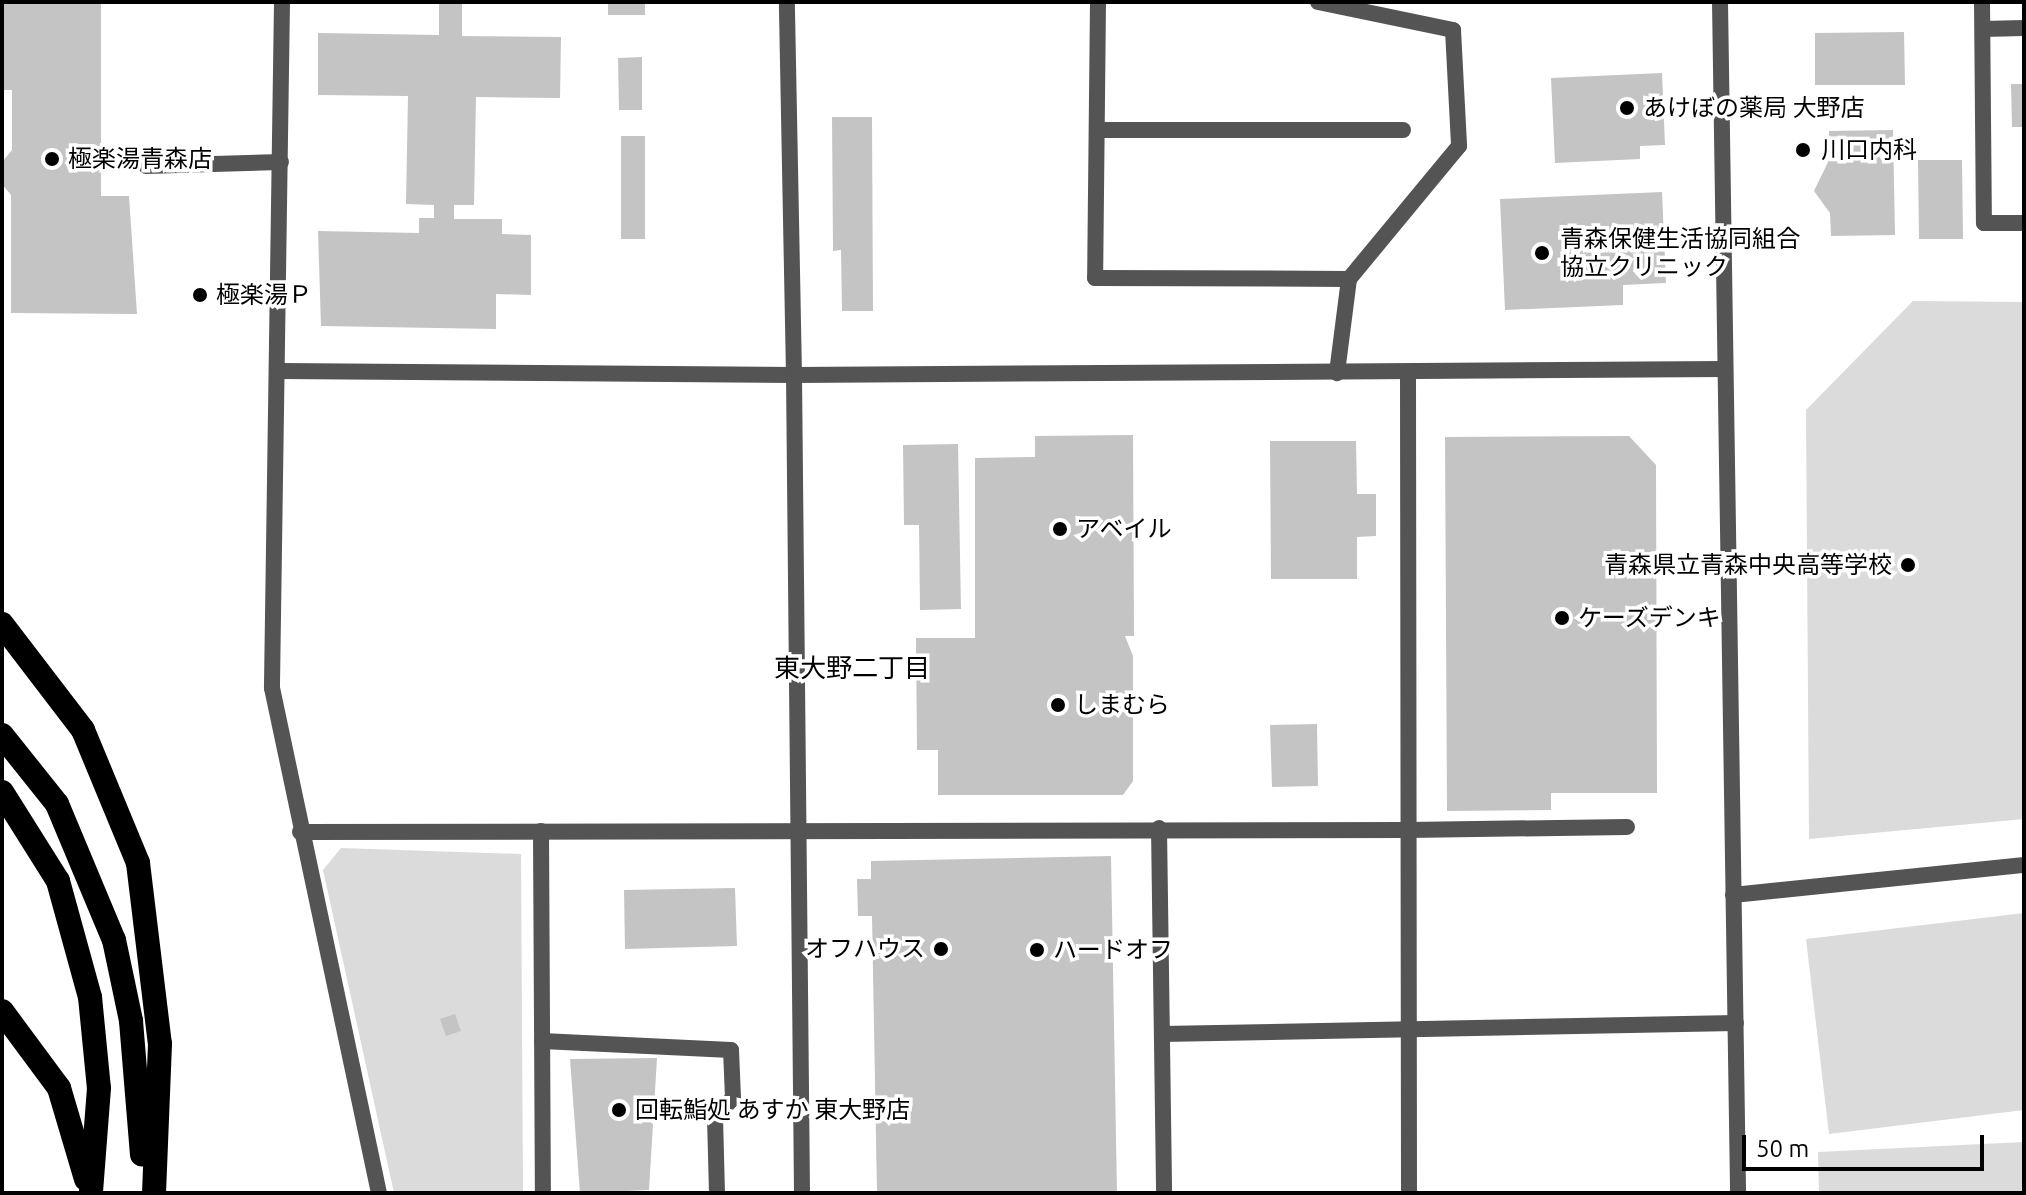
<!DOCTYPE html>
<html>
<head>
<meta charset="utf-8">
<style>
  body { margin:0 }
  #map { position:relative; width:2026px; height:1195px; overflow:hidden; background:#fff; font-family:Ubuntu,"Noto Sans JP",sans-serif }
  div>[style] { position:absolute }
  .green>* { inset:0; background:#dbdbdb }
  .building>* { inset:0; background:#c4c4c4 }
  .service>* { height:16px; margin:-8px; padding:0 8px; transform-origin:8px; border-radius:8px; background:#545454 }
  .minor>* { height:16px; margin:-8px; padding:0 8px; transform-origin:8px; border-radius:8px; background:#545454 }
  .tertiary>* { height:16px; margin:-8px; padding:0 8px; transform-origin:8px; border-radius:8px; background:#545454 }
  .motorway>* { height:24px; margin:-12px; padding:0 12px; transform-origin:12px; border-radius:12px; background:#000 }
  .dots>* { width:22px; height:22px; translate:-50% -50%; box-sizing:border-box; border:4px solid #fff; border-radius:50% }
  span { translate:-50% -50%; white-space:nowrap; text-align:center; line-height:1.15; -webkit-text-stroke:7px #fff; paint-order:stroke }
  .poi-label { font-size:24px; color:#000 }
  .left { translate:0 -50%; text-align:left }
  .right { translate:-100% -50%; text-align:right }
  .neighbourhood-label { font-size:26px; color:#000 }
  .frame { position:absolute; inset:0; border:4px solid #000; pointer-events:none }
  .scale { position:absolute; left:1742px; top:1135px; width:242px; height:36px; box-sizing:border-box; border:4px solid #000; border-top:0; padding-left:10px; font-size:24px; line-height:28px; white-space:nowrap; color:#000; -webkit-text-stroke:6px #fff; paint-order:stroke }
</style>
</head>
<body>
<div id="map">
  <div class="green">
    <div style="clip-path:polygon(1913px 301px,2024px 302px,2024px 819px,1809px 839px,1806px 410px)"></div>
    <div style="clip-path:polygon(341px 848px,521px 854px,523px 1193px,394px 1193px,323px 870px)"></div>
    <div style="clip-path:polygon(2024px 913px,2024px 1110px,1829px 1134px,1806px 939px)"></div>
    <div style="clip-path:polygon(2024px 1142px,2024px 1193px,1819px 1193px,1818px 1152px)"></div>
  </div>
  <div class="building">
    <div style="clip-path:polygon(2px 2px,101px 2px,101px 196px,129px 196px,137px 314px,11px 313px,11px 195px,2px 184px,2px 162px,12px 150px,12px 90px,2px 90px)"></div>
    <div style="clip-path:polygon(439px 2px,462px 2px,462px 36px,561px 37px,560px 98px,476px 97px,474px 205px,454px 205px,454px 219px,502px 219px,502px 234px,531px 235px,531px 295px,496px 294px,496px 329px,321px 326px,318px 231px,419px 233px,419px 218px,434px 218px,434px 205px,406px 204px,408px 96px,318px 95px,318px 33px,439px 35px)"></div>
    <div style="clip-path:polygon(608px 2px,645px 2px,645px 15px,608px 15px)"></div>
    <div style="clip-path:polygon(1904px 32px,1905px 85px,1815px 85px,1815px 33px)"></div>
    <div style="clip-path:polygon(642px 57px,642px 110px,619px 110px,618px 58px)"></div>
    <div style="clip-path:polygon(1662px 73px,1665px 145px,1640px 146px,1640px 159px,1555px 163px,1551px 78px)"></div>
    <div style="clip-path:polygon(2011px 84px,2024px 84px,2024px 127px,2012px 127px)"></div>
    <div style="clip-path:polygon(832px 117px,872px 117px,873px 311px,842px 311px,841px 250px,833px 251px)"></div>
    <div style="clip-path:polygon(1893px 130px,1895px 235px,1831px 236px,1830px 213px,1814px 191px,1829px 160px,1829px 131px)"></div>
    <div style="clip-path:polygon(621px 136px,645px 136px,645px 239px,621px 239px)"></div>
    <div style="clip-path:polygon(1918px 160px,1962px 160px,1963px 239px,1919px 239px)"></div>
    <div style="clip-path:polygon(1662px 192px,1666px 283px,1623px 285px,1623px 305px,1505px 310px,1500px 199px)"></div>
    <div style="clip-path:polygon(1133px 435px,1134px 636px,1125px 636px,1133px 656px,1133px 781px,1123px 795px,938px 795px,938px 750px,917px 750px,916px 638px,975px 638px,975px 458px,1035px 457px,1035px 436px)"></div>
    <div style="clip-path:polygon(1629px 436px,1656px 465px,1657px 793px,1551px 793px,1551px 810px,1447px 811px,1445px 437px)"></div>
    <div style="clip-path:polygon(1270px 441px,1356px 441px,1357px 494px,1376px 494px,1376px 536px,1357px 537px,1357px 579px,1271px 579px)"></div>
    <div style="clip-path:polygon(958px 444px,961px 609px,920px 610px,919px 525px,904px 525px,903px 445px)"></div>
    <div style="clip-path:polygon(1317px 724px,1318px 786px,1272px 787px,1270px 725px)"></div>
    <div style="clip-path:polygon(1111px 856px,1117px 1193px,877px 1193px,872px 916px,858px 916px,857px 879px,871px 879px,871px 861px)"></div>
    <div style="clip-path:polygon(735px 888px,737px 946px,625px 949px,624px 890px)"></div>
    <div style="clip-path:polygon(455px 1014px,461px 1031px,446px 1036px,440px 1019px)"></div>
    <div style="clip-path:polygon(657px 1058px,649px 1190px,580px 1193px,570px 1059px)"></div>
  </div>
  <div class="service">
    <div style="left:1098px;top:2px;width:276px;rotate:90.6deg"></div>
    <div style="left:1095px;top:278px;width:254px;rotate:0.2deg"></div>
    <div style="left:1349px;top:279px;width:95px;rotate:97.3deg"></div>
    <div style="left:1318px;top:2px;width:138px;rotate:11.7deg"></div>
    <div style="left:1453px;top:30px;width:116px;rotate:87deg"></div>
    <div style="left:1459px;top:146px;width:173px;rotate:129.6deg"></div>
    <div style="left:1097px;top:130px;width:306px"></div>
    <div style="left:146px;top:166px;width:135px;rotate:-1.7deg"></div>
    <div style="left:1159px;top:828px;width:365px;rotate:89.2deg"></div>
    <div style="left:1408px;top:830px;width:219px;rotate:-0.8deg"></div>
    <div style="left:541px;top:831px;width:362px;rotate:89.7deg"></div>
    <div style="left:1733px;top:895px;width:293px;rotate:-5.9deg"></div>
    <div style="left:1162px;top:1034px;width:574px;rotate:-1.1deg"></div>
    <div style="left:542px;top:1041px;width:189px;rotate:2.7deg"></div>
    <div style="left:731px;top:1050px;width:48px;rotate:87.6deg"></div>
    <div style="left:733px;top:1098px;width:26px;rotate:133deg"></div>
    <div style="left:715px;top:1117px;width:76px;rotate:88.5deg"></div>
  </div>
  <div class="minor">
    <div style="left:282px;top:2px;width:686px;rotate:90.84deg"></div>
    <div style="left:272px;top:688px;width:516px;rotate:78.04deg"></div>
    <div style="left:1982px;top:2px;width:221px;rotate:89.5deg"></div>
    <div style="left:1984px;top:223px;width:40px"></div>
    <div style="left:1983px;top:29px;width:41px;rotate:-1.4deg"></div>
    <div style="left:280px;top:371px;width:514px;rotate:0.45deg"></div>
    <div style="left:794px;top:375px;width:373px;rotate:-91.1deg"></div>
    <div style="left:1408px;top:373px;width:820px;rotate:89.93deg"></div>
    <div style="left:300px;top:832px;width:1108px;rotate:-0.1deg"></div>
  </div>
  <div class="tertiary">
    <div style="left:1720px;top:2px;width:1191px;rotate:89.13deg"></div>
    <div style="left:802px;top:1193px;width:818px;rotate:-90.56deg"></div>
    <div style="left:794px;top:375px;width:930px;rotate:-0.37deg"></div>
  </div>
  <div class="motorway">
    <div style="left:2px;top:624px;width:133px;rotate:52.6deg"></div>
    <div style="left:83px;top:730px;width:144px;rotate:67.5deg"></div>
    <div style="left:138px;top:863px;width:182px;rotate:83.1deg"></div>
    <div style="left:160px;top:1044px;width:149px;rotate:92.3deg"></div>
    <div style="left:2px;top:735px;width:88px;rotate:51.4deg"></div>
    <div style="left:57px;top:804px;width:147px;rotate:67.3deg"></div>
    <div style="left:114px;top:940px;width:83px;rotate:78.1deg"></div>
    <div style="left:131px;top:1021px;width:134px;rotate:85.3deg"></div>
    <div style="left:2px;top:792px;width:105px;rotate:57.8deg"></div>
    <div style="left:58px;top:881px;width:120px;rotate:74.6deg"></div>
    <div style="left:90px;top:997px;width:91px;rotate:84.4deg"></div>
    <div style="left:99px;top:1088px;width:105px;rotate:94.4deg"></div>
    <div style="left:2px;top:1011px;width:96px;rotate:53.5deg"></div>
    <div style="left:59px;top:1088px;width:95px;rotate:73.5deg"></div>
  </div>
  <div class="dots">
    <div style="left:1627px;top:108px;background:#000"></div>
    <div style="left:1803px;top:150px;background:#000"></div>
    <div style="left:52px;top:159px;background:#000"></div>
    <div style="left:1542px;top:253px;background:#000"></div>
    <div style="left:200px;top:295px;background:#000"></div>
    <div style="left:1060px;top:529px;background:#000"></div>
    <div style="left:1908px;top:565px;background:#000"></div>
    <div style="left:1562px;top:618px;background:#000"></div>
    <div style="left:1058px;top:705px;background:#000"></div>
    <div style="left:941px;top:949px;background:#000"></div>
    <div style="left:1037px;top:950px;background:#000"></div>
    <div style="left:619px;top:1110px;background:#000"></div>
  </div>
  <div class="poi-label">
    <span class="left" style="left:1643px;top:108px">あけぼの薬局 大野店</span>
    <span class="left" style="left:1821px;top:150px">川口内科</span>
    <span class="left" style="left:68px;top:159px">極楽湯青森店</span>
    <span class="left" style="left:1560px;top:253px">青森保健生活協同組合<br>協立クリニック</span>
    <span class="left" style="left:216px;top:295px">極楽湯Ｐ</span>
    <span class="left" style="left:1076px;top:529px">アベイル</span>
    <span class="right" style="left:1892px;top:565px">青森県立青森中央高等学校</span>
    <span class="left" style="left:1578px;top:618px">ケーズデンキ</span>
    <span class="left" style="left:1074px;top:705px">しまむら</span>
    <span class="right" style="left:925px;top:949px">オフハウス</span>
    <span class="left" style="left:1053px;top:950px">ハードオフ</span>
    <span class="left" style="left:635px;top:1110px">回転鮨処 あすか 東大野店</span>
  </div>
  <div class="neighbourhood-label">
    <span style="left:852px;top:668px">東大野二丁目</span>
  </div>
  <div class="frame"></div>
  <div class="scale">50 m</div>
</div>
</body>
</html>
